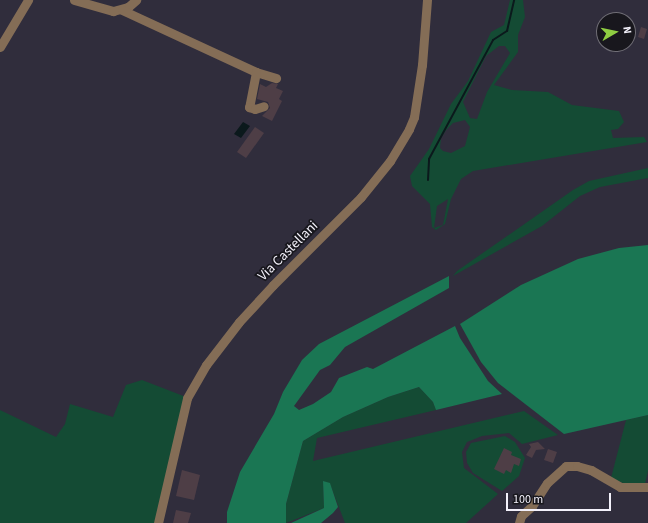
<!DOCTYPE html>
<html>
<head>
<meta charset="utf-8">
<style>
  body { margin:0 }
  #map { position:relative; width:648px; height:523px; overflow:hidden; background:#302d3c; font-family:"Source Sans 3",sans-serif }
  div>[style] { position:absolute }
  .green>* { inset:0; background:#144b34 }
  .forest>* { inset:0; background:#1a7653 }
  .water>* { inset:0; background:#0b191c }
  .stream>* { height:2px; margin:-1px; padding:0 1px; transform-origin:1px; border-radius:1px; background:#0b191c }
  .building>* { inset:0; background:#4e3e46 }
  .minor>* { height:9px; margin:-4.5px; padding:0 4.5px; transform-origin:4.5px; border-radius:4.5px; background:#846d56 }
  span { translate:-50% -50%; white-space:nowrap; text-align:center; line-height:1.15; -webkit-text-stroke:3.5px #18171d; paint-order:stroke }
  .street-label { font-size:14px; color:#f3f1fb }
  .north { position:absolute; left:596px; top:12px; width:40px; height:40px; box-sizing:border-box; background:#18171d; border:1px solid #706e76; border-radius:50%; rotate:81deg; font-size:11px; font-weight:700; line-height:16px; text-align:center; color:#f3f1fb }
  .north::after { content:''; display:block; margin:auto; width:14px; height:18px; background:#8fcd42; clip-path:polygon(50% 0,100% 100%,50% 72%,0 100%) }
  .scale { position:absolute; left:506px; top:493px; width:105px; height:18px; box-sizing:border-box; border:2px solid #f3f1fb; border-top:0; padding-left:5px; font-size:12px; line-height:14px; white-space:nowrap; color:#f3f1fb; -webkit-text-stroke:3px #18171d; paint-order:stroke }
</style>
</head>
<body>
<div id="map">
  <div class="green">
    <div style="clip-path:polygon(evenodd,510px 0,523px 0,525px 17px,518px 35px,518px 52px,494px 85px,512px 90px,548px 92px,572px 105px,619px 111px,624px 122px,618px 129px,611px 130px,613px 138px,644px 137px,647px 142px,473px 171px,461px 179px,451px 199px,445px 224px,436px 230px,432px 227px,430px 204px,412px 186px,410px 176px,429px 149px,451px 104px,468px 81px,491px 32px,504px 25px,510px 0,499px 46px,505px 46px,510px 53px,487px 92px,477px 119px,470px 118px,463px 102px,486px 56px,499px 46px,510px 0,465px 120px,470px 127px,465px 146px,451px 153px,443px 151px,440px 148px,441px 138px,446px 130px,453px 123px,465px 120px,510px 0,448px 199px,443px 225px,434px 228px,437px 206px,448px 199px)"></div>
    <div style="clip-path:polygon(648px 168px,648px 178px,600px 187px,580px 196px,542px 226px,453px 276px,457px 271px,573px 190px,589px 181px)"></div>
    <div style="clip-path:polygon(142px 380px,186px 397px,156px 523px,0 523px,0 410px,56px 437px,65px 424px,70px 404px,113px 417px,126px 385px)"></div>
    <div style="clip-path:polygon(419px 387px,433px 402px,436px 410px,317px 438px,313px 461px,524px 411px,558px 435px,522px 444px,509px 433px,482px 436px,467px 442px,462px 452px,464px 468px,498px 494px,466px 523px,345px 523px,330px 484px,323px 481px,324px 508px,286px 523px,286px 504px,303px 441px,343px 417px,388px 397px)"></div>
    <div style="clip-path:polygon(648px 415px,648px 471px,645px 484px,625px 484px,611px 478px,626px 420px)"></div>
    <div style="clip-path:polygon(505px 436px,515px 442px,525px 458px,519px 476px,502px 491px,473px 473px,467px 463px,466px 452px,471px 443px)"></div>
  </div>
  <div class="forest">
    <div style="clip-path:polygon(648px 245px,648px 415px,564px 434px,498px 383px,481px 362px,460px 324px,521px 285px,578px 259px,619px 248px)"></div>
    <div style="clip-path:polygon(449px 276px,449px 288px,345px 347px,330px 365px,320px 370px,294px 406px,299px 410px,313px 404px,331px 392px,339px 378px,367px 367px,373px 369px,455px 326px,460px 338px,488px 381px,502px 394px,436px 410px,433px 402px,419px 387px,388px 397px,343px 417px,303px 441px,286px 504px,286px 523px,227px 523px,227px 512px,240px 472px,274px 414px,283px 392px,302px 360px,319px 344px)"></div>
    <div style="clip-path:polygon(323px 481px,330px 483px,338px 507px,333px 513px,321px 523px,291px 523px,324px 508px)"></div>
  </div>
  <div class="water">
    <div style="clip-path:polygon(243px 122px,250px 126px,241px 138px,234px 134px)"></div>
  </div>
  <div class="stream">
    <div style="left:428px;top:180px;width:21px;rotate:-87deg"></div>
    <div style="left:429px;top:159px;width:135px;rotate:-61.7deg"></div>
    <div style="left:493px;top:40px;width:17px;rotate:-33deg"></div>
    <div style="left:507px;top:31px;width:32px;rotate:-77deg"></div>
  </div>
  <div class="building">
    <div style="clip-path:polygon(641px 27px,647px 29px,644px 39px,638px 37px)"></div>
    <div style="clip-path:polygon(272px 83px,278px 84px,276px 88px,283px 91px,279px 99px,282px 101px,272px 121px,262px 116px,270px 108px,268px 102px,257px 99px,260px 84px,266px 87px)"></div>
    <div style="clip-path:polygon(255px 127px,264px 133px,246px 158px,237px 152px)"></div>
    <div style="clip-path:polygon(538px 442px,545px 449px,536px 450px,532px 458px,526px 455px,531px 447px,529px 444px)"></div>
    <div style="clip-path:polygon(504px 448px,512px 452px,511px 455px,521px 459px,519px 466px,514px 464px,511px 473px,506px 470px,504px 474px,494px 469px)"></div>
    <div style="clip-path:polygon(548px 449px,557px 452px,553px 463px,544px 460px)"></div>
    <div style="clip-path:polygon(182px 470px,200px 475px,194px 500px,176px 496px)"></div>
    <div style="clip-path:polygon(176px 510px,191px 513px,188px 523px,173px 523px)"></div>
  </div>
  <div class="minor">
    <div style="left:74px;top:0;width:41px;rotate:15.8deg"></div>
    <div style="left:113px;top:11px;width:16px;rotate:-15deg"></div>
    <div style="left:128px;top:7px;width:11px;rotate:-41deg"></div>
    <div style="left:122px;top:10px;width:148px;rotate:24.8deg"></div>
    <div style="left:256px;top:72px;width:21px;rotate:17deg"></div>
    <div style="left:0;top:47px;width:55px;rotate:-59.2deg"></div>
    <div style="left:256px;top:72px;width:36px;rotate:101deg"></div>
    <div style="left:249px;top:107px;width:6px;rotate:18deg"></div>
    <div style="left:255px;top:109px;width:9px;rotate:-18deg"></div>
    <div style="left:158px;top:523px;width:128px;rotate:-76.9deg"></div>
    <div style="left:187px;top:398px;width:38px;rotate:-60deg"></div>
    <div style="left:206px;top:365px;width:54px;rotate:-52.5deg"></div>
    <div style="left:239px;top:322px;width:50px;rotate:-47.4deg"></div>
    <div style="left:273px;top:285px;width:124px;rotate:-45deg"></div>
    <div style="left:361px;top:197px;width:46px;rotate:-51.1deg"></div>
    <div style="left:390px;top:161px;width:37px;rotate:-59deg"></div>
    <div style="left:409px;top:129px;width:13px;rotate:-67deg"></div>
    <div style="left:414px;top:117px;width:53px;rotate:-81.3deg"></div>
    <div style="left:422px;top:65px;width:65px;rotate:-85.6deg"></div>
    <div style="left:519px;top:523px;width:7px;rotate:-74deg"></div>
    <div style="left:521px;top:516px;width:15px;rotate:-42deg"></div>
    <div style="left:532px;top:506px;width:27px;rotate:-57deg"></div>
    <div style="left:547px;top:483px;width:25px;rotate:-42deg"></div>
    <div style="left:566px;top:466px;width:11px"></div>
    <div style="left:577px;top:466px;width:15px;rotate:16deg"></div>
    <div style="left:591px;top:470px;width:34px;rotate:30deg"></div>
    <div style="left:620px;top:487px;width:28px"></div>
  </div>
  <div class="street-label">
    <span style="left:288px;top:251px;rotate:-45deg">Via Castellani</span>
  </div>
  <div class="north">N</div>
  <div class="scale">100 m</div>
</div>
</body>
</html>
